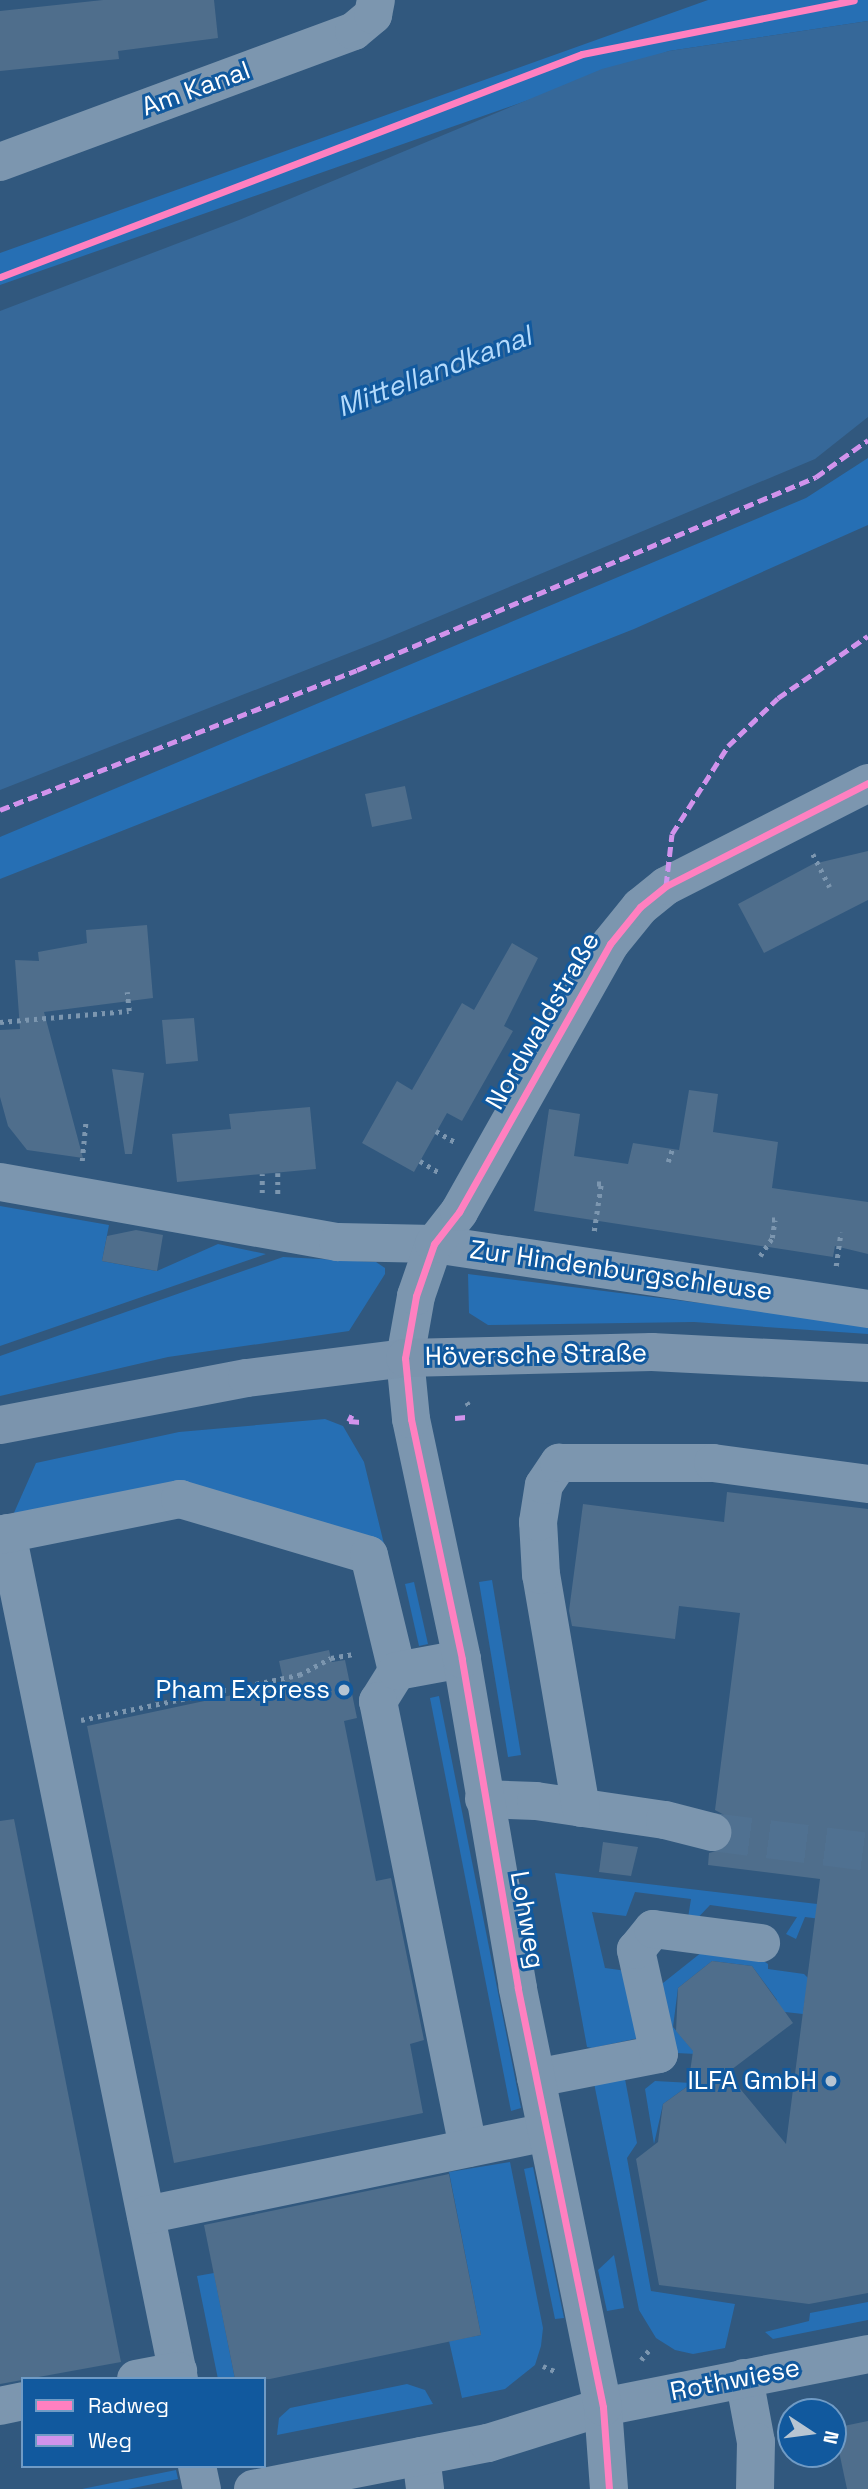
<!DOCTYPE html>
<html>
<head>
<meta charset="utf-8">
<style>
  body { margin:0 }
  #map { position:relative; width:868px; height:2489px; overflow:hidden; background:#31587e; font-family:"Space Grotesk",sans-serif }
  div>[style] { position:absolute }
  .green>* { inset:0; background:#266fb4 }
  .water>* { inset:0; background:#366899 }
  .building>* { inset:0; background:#4f6e8c }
  .minor-tunnel>* { height:38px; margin-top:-19px; transform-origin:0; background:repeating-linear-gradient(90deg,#507191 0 38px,transparent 0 57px) }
  .path>* { height:4.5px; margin-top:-2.25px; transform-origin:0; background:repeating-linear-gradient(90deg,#7c96af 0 3.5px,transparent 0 8.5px) }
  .minor>* { height:38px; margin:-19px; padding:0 19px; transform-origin:19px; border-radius:19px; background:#7c96af }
  .major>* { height:38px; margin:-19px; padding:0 19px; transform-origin:19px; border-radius:19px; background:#7b94ad }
  .quiet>* { height:5px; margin-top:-2.5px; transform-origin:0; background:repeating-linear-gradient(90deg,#d193ec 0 10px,transparent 0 15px) }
  .cycleway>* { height:7px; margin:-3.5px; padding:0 3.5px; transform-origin:3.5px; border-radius:3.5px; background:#ff80c0 }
  .dots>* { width:19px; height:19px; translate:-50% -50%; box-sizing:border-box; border:4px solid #11599e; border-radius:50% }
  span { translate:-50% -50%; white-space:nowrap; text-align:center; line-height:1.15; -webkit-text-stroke:6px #11599e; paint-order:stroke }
  .street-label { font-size:26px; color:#fff }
  .poi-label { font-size:26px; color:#fff }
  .right { translate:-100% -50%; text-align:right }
  .water-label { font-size:28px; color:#b4dafb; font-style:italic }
  .legend { position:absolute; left:21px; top:2377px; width:245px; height:91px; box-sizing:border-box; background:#11599e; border:2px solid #709bc5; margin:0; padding:9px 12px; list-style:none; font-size:21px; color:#fff }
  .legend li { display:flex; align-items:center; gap:14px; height:35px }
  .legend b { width:35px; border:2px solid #709bc5 }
  .north { position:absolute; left:777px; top:2398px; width:70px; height:70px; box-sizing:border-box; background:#11599e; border:2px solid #709bc5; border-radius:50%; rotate:103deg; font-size:19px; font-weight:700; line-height:28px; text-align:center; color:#fff }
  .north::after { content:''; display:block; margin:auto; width:24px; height:32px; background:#b7c5d2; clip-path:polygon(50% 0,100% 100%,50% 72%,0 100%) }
</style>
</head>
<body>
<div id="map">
  <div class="green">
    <div style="clip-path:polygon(708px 0,868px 0,868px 21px,669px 51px,0 285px,0 253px)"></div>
    <div style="clip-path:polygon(868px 458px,868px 525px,634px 629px,0 879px,0 837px,806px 498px)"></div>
    <div style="clip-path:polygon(0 1206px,109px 1225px,102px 1261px,139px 1268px,157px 1271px,218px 1244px,266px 1254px,0 1346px)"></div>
    <div style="clip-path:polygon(283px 1257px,376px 1262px,385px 1268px,385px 1274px,349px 1331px,168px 1357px,0 1396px,0 1356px)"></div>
    <div style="clip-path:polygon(468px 1274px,868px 1324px,868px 1334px,694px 1322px,488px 1325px,469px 1313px)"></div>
    <div style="clip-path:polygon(325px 1419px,343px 1426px,364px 1462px,384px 1544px,380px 1546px,173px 1486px,13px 1515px,36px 1463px,179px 1432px)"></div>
    <div style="clip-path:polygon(492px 1580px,521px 1755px,508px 1757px,479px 1582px)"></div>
    <div style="clip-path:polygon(414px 1582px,428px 1644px,419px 1646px,405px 1584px)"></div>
    <div style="clip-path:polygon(439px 1696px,521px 2108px,511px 2111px,430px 1698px)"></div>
    <div style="clip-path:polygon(555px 1873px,868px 1910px,868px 1925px,805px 1917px,796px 1939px,786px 1934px,797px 1917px,710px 1905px,693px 1923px,688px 1918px,691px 1899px,635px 1892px,626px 1916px,592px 1912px,605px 1968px,627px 1971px,639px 2038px,592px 2048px,587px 2047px)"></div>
    <div style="clip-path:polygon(707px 1948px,753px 1954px,768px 1964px,768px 1969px,804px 1974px,808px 1978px,803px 2014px,776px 2011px,777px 2000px,752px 1966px,712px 1961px,678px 1988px,673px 2027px,696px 2054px,676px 2053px,658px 1987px)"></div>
    <div style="clip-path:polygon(625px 2079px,637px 2143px,627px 2158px,651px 2291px,735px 2304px,725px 2348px,693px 2354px,675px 2350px,656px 2338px,639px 2310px,594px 2083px)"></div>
    <div style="clip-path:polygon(655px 2081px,692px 2083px,663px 2104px,654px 2144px,645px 2089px)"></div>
    <div style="clip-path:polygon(510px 2162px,543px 2328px,541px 2346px,535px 2365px,505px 2389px,462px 2398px,449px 2341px,481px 2335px,449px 2172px)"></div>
    <div style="clip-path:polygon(533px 2167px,564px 2318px,555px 2319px,524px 2169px)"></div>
    <div style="clip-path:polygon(614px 2255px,624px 2308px,607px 2311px,598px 2270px)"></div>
    <div style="clip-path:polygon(214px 2273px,235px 2379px,218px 2379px,197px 2276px)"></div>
    <div style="clip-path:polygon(868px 2302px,868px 2320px,773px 2339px,765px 2332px,809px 2321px,810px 2313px)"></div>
    <div style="clip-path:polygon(407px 2384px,425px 2390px,433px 2404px,277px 2435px,279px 2418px,290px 2408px)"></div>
    <div style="clip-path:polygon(176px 2470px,178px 2479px,128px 2489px,82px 2489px)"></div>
  </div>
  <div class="water">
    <div style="clip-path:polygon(868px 21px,868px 417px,815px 459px,385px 639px,0 790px,0 311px,239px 220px,602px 69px,669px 51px)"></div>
  </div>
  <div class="building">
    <div style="clip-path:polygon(103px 0,214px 0,218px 38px,118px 51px,119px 59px,0 71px,0 11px)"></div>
    <div style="clip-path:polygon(405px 786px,412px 819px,372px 827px,365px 794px)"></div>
    <div style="clip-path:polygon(868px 851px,868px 900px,764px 953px,738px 904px,813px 864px)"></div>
    <div style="clip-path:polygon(147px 925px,153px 998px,44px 1012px,83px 1158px,27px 1150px,8px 1126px,0 1097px,0 1030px,20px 1029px,15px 960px,39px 961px,38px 952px,87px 943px,86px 930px)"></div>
    <div style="clip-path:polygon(512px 943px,538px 958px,504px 1026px,513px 1031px,462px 1121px,447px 1113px,414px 1172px,362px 1143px,397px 1081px,412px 1090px,462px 1003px,474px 1010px)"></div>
    <div style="clip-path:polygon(194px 1018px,198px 1061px,166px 1064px,162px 1020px)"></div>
    <div style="clip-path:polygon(112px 1069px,144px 1073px,132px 1154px,125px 1154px)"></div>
    <div style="clip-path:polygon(689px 1090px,718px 1094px,713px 1132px,778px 1142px,772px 1188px,868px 1202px,868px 1254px,835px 1246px,833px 1257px,534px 1211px,549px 1109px,580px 1114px,574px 1156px,628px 1164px,633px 1143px,679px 1150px)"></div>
    <div style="clip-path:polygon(310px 1107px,316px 1169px,177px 1182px,172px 1134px,231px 1129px,229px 1114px)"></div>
    <div style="clip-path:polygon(136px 1230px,163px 1235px,157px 1271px,102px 1261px,107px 1236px)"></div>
    <div style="clip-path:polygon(727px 1492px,868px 1509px,868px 2293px,809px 2304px,659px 2285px,636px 2159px,658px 2142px,663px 2104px,688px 2086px,693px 2051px,676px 2031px,678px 1988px,712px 1961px,752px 1966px,793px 2023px,727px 2073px,786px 2144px,820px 1879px,708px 1865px,709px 1853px,727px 1848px,733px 1837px,728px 1817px,715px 1810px,740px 1613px,679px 1606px,675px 1639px,572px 1626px,569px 1611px,583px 1504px,724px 1522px)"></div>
    <div style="clip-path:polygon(329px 1650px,332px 1662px,345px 1660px,357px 1718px,344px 1721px,376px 1881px,391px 1878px,424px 2040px,410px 2044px,423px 2113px,174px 2163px,87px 1726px,284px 1684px,279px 1661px)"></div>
    <div style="clip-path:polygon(14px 1819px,121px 2362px,0 2384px,0 1821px)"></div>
    <div style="clip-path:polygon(603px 1842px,638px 1847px,631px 1876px,599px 1872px)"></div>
    <div style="clip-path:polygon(449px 2174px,481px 2335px,270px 2379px,235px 2379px,204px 2225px)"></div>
    <div style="clip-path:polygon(868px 2421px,868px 2489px,847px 2489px,834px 2428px)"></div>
  </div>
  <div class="minor-tunnel">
    <div style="left:712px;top:1832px;width:157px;rotate:7.3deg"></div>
  </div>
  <div class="path">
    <div style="left:813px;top:854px;width:37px;rotate:63deg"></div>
    <div style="left:0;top:1022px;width:129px;rotate:-4.9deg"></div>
    <div style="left:129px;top:1011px;width:19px;rotate:-96deg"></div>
    <div style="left:436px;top:1131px;width:22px;rotate:30deg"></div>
    <div style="left:82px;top:1161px;width:42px;rotate:-84.6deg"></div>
    <div style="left:420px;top:1161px;width:23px;rotate:31deg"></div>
    <div style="left:668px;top:1162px;width:13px;rotate:-72deg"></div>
    <div style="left:278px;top:1173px;width:23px;rotate:90deg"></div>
    <div style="left:262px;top:1193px;width:19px;rotate:-90deg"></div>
    <div style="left:594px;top:1231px;width:48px;rotate:-81.5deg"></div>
    <div style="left:601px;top:1184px;width:4px;rotate:180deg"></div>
    <div style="left:760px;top:1256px;width:22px;rotate:-56deg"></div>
    <div style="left:772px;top:1238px;width:18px;rotate:-81deg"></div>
    <div style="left:775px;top:1220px;width:3px;rotate:180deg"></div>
    <div style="left:836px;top:1266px;width:34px;rotate:-82deg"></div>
    <div style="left:467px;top:1402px;width:8px;rotate:60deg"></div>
    <div style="left:81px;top:1720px;width:223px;rotate:-11.7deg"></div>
    <div style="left:299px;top:1675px;width:36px;rotate:-28deg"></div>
    <div style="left:331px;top:1658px;width:23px;rotate:-10deg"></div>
    <div style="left:641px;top:2360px;width:14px;rotate:-51deg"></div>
    <div style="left:543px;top:2366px;width:15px;rotate:23deg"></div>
  </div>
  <div class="minor">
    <div style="left:0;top:162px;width:377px;rotate:-20.3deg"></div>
    <div style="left:354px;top:31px;width:25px;rotate:-40deg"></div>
    <div style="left:373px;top:15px;width:15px;rotate:-79deg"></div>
    <div style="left:0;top:1182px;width:343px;rotate:10.1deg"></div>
    <div style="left:338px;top:1242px;width:96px;rotate:1.2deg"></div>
    <div style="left:434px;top:1244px;width:439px;rotate:8.5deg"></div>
    <div style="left:7px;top:1533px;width:863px;rotate:78.51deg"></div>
    <div style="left:0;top:1535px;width:184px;rotate:-11.3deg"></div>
    <div style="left:180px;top:1499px;width:197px;rotate:16.5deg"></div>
    <div style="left:369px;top:1555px;width:119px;rotate:76.4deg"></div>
    <div style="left:397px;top:1671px;width:36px;rotate:122deg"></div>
    <div style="left:378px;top:1701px;width:456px;rotate:78.6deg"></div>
    <div style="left:397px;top:1671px;width:66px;rotate:-10.5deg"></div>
    <div style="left:484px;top:1799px;width:52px;rotate:2.2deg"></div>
    <div style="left:536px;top:1801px;width:130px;rotate:8.4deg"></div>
    <div style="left:665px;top:1820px;width:49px;rotate:14.3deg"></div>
    <div style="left:581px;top:1808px;width:236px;rotate:-99.7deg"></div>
    <div style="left:541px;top:1575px;width:53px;rotate:-93.2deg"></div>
    <div style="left:538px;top:1522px;width:37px;rotate:-81deg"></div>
    <div style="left:544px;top:1485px;width:27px;rotate:-56deg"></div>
    <div style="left:559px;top:1463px;width:154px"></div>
    <div style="left:713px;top:1463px;width:156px;rotate:7.7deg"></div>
    <div style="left:536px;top:2078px;width:125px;rotate:-11deg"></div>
    <div style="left:659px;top:2054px;width:107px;rotate:-102.5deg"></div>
    <div style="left:636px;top:1950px;width:27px;rotate:-51deg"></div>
    <div style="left:653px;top:1929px;width:109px;rotate:7.4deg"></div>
    <div style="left:146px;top:2215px;width:409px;rotate:-11.7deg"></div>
    <div style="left:744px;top:2378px;width:65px;rotate:79.4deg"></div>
    <div style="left:756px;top:2442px;width:47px;rotate:91.2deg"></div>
    <div style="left:136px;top:2379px;width:43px;rotate:-10.8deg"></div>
    <div style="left:0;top:2406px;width:24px;rotate:-12deg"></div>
    <div style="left:421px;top:2456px;width:33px;rotate:83deg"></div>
    <div style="left:197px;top:2466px;width:24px;rotate:78deg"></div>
    <div style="left:253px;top:2489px;width:239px;rotate:-11.1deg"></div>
    <div style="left:488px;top:2443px;width:121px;rotate:-17.4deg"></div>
    <div style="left:603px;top:2407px;width:270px;rotate:-11.3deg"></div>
    <div style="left:609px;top:2489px;width:82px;rotate:-94.2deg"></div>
    <div style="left:603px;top:2407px;width:428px;rotate:-101.5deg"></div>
    <div style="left:518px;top:1988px;width:334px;rotate:-99.7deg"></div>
    <div style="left:462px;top:1659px;width:245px;rotate:-102deg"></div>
    <div style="left:411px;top:1419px;width:61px;rotate:-95.6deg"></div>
    <div style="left:405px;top:1358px;width:63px;rotate:-79.9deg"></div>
    <div style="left:416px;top:1296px;width:55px;rotate:-70.9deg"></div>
    <div style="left:434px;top:1244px;width:41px;rotate:-52deg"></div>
    <div style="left:459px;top:1212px;width:308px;rotate:-60.6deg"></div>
    <div style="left:610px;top:944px;width:48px;rotate:-51deg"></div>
    <div style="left:640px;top:907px;width:33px;rotate:-39deg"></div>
    <div style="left:666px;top:886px;width:227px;rotate:-27deg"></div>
  </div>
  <div class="major">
    <div style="left:0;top:1425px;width:251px;rotate:-10.8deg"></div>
    <div style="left:247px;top:1378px;width:159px;rotate:-7.2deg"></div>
    <div style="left:405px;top:1358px;width:247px;rotate:-1.4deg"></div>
    <div style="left:652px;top:1352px;width:216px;rotate:2.9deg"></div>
  </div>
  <div class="quiet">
    <div style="left:0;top:810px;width:383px;rotate:-21.4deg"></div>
    <div style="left:357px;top:670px;width:498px;rotate:-22.8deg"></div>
    <div style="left:816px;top:477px;width:64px;rotate:-35.4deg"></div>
    <div style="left:666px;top:886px;width:52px;rotate:-83.4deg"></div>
    <div style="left:672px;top:834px;width:104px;rotate:-57.5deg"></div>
    <div style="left:728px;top:746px;width:69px;rotate:-43.8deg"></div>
    <div style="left:778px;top:698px;width:109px;rotate:-34.6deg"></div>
    <div style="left:352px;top:1415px;width:7px;rotate:117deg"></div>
    <div style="left:349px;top:1421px;width:12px;rotate:5deg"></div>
    <div style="left:455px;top:1418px;width:11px;rotate:-5deg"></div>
  </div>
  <div class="cycleway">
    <div style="left:0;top:277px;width:623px;rotate:-20.96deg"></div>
    <div style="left:582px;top:54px;width:277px;rotate:-11.2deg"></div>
    <div style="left:609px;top:2489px;width:82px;rotate:-94.2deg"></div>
    <div style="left:603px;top:2407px;width:428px;rotate:-101.5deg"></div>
    <div style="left:518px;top:1988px;width:334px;rotate:-99.7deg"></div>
    <div style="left:462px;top:1659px;width:245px;rotate:-102deg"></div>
    <div style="left:411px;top:1419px;width:61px;rotate:-95.6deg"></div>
    <div style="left:405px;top:1358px;width:63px;rotate:-79.9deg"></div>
    <div style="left:416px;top:1296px;width:55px;rotate:-70.9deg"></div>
    <div style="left:434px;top:1244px;width:41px;rotate:-52deg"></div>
    <div style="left:459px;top:1212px;width:308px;rotate:-60.6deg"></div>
    <div style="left:610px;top:944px;width:48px;rotate:-51deg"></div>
    <div style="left:640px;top:907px;width:33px;rotate:-39deg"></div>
    <div style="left:666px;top:886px;width:227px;rotate:-27deg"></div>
  </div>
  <div class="dots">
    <div style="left:344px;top:1690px;background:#b7c5d2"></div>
    <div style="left:831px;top:2081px;background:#b7c5d2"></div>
  </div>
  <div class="street-label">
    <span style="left:196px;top:89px;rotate:-20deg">Am Kanal</span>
    <span style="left:543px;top:1021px;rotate:-60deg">Nordwaldstraße</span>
    <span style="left:621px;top:1271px;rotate:8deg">Zur Hindenburgschleuse</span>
    <span style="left:536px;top:1355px;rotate:-1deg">Höversche Straße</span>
    <span style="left:527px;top:1920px;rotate:80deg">Lohweg</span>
    <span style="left:735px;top:2380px;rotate:-11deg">Rothwiese</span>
  </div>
  <div class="poi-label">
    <span class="right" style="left:330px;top:1690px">Pham Express</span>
    <span class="right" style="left:817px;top:2081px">ILFA GmbH</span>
  </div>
  <div class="water-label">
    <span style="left:434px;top:371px;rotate:-21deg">Mittellandkanal</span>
  </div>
  <ul class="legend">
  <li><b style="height:9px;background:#ff80c0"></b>Radweg</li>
  <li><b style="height:9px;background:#d193ec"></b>Weg</li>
  </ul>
  <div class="north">N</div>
</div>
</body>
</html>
